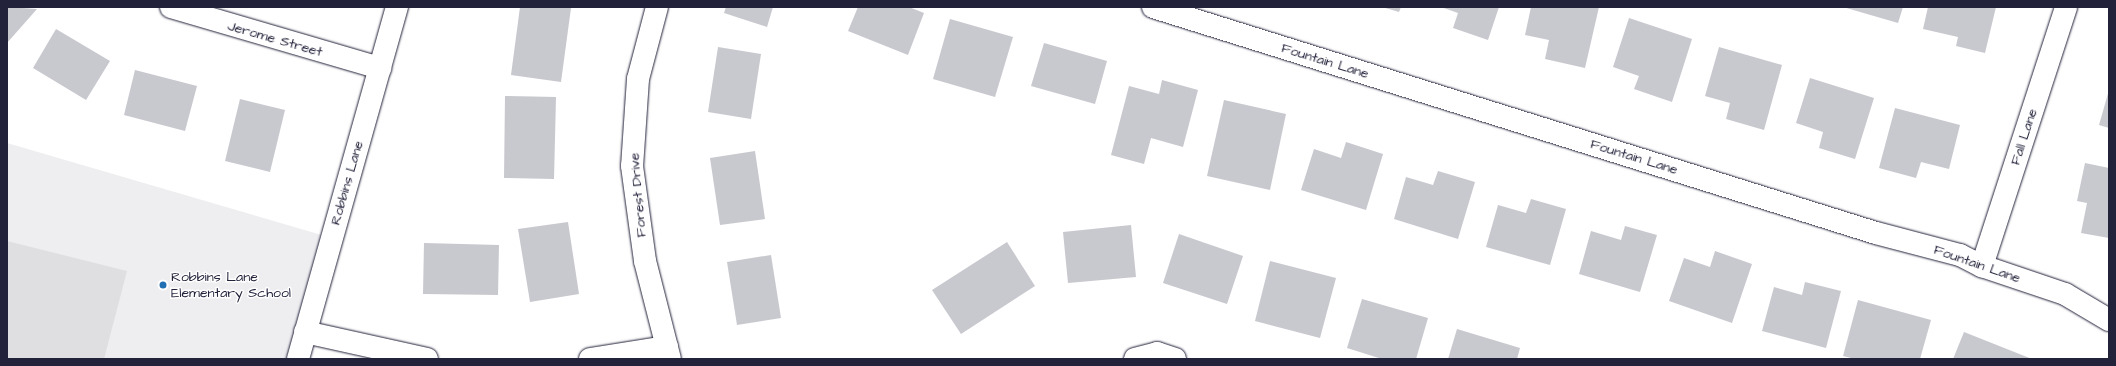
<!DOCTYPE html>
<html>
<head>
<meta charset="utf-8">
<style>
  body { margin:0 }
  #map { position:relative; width:2116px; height:366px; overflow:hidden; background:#fff; font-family:"Architects Daughter",sans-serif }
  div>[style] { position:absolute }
  .built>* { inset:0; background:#eeeef1 }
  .green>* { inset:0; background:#dfdfe2 }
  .building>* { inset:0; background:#c8c8cf }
  .roads { filter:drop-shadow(0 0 1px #22223b) drop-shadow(0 0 1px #22223b) }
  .street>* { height:22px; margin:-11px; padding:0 11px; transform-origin:11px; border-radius:11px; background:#fff }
  .secondary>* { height:22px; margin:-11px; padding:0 11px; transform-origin:11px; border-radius:11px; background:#fff }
  .dots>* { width:11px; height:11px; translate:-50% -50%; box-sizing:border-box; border:2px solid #fff; border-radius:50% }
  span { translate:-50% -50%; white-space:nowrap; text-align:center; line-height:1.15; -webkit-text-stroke:3px #fff; paint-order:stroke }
  .street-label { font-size:14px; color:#22223b }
  .poi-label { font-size:14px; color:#22223b }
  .left { translate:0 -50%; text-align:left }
  .frame { position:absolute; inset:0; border:8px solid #22223b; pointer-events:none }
</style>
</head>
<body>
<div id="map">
  <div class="built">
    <div style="clip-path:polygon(7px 143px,332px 238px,298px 359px,7px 359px)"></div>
  </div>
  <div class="green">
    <div style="clip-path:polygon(7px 241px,127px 271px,104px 359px,7px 359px)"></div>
  </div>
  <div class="building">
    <div style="clip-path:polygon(7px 7px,37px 9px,7px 43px)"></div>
    <div style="clip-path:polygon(520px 7px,571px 8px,561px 82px,511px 75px)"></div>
    <div style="clip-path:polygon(726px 7px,773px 7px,767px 27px,724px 13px)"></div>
    <div style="clip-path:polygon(858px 7px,909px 7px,924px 13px,908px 55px,848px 31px)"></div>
    <div style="clip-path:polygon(1382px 7px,1401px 7px,1399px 12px)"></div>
    <div style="clip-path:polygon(1441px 7px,1499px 7px,1488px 40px,1453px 28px,1458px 13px)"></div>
    <div style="clip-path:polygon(1531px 7px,1599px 7px,1585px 68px,1545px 59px,1549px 40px,1525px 35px)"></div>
    <div style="clip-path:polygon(1843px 7px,1903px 7px,1898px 23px)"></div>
    <div style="clip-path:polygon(1928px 7px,1996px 7px,1985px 53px,1956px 46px,1958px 37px,1923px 29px)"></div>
    <div style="clip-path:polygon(1629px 18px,1692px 39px,1672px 102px,1634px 89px,1639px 76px,1613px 67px)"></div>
    <div style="clip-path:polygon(950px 19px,1013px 37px,995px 97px,933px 79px)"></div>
    <div style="clip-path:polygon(56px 29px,110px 61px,86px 100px,33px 68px)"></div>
    <div style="clip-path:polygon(1044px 43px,1107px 61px,1095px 104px,1031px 86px)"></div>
    <div style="clip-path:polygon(718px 47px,761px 54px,751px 119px,708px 112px)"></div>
    <div style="clip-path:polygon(1719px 47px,1782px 65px,1764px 130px,1726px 119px,1730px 103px,1705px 96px)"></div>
    <div style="clip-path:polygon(135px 70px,197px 86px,185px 131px,124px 115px)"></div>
    <div style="clip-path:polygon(1810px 78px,1874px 98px,1855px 159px,1819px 148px,1823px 132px,1796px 123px)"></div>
    <div style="clip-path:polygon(1162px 80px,1198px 90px,1183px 147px,1151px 138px,1144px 164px,1111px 155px,1129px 86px,1159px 94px)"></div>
    <div style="clip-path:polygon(2109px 90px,2109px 128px,2099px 125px)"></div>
    <div style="clip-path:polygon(505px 96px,556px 97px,554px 179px,504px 178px)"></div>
    <div style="clip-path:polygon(240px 99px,285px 110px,270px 172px,225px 161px)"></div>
    <div style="clip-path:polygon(1224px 100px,1286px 114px,1270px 190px,1207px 176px)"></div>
    <div style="clip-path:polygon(1895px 108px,1960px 125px,1949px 169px,1921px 162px,1916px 178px,1879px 168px)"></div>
    <div style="clip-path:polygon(1346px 142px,1383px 154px,1366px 210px,1301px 190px,1314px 149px,1341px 158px)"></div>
    <div style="clip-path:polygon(755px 151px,765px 219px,720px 225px,710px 158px)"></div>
    <div style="clip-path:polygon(2085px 163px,2109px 168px,2109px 238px,2081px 233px,2087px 203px,2077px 201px)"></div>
    <div style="clip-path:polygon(1438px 171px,1475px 182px,1458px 239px,1394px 219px,1406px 177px,1433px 185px)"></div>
    <div style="clip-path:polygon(1531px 199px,1566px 209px,1550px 265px,1486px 247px,1498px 205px,1526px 213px)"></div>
    <div style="clip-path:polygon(568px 222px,579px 294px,530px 302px,518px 229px)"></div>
    <div style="clip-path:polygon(1131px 225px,1136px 277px,1068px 283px,1063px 232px)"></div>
    <div style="clip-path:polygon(1625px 226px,1657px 235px,1640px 292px,1579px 274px,1591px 231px,1621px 240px)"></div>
    <div style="clip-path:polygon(1179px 234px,1243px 256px,1227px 304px,1163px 283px)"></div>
    <div style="clip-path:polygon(1007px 242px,1035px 286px,961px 334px,932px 290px)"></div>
    <div style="clip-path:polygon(424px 243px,499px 245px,498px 295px,423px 294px)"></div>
    <div style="clip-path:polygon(1715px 251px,1752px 264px,1732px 323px,1669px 301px,1684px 258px,1710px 267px)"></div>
    <div style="clip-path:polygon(771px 255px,781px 318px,737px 325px,727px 262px)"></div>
    <div style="clip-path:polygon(1270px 261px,1336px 278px,1320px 338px,1255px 321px)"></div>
    <div style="clip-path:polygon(1805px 282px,1841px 291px,1826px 348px,1762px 331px,1774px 287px,1802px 295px)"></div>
    <div style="clip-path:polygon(1362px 299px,1428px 318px,1416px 359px,1382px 359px,1347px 348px)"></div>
    <div style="clip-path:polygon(1858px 300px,1931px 320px,1920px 359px,1855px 359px,1843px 356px)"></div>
    <div style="clip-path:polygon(1457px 329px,1520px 348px,1517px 359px,1448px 359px)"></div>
    <div style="clip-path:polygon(1964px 332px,2032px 359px,1953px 359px)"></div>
  </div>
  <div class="roads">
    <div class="street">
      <div style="left:171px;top:7px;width:218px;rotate:16.3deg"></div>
      <div style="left:657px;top:7px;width:74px;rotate:104.8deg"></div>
      <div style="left:638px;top:79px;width:87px;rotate:93.9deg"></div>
      <div style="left:632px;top:166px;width:96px;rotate:82.2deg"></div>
      <div style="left:645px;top:261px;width:101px;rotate:75.7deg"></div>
      <div style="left:1153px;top:7px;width:757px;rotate:17.36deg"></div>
      <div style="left:1876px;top:233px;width:87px;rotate:14.7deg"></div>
      <div style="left:1960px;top:255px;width:25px;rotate:27deg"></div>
      <div style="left:1982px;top:266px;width:88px;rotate:18.6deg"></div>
      <div style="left:2065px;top:294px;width:51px;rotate:30.6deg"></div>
      <div style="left:1982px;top:266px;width:272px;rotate:-72deg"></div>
      <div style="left:305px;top:332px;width:125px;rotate:12.5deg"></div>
      <div style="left:590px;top:359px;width:78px;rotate:-8.9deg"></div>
      <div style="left:1135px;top:359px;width:23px;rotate:-15deg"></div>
      <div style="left:1157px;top:353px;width:19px;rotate:18deg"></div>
    </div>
    <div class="secondary">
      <div style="left:298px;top:359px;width:366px;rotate:-74.3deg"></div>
    </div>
  </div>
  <div class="dots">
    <div style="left:163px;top:285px;background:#1f6fb2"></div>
  </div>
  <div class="street-label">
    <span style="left:275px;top:39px;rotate:16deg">Jerome Street</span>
    <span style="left:1325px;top:61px;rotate:17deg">Fountain Lane</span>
    <span style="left:2024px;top:137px;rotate:-72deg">Fall Lane</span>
    <span style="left:1634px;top:157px;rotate:17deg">Fountain Lane</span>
    <span style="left:347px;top:183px;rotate:-74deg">Robbins Lane</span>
    <span style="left:638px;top:195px;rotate:-95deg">Forest Drive</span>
    <span style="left:1977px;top:264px;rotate:19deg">Fountain Lane</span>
  </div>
  <div class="poi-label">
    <span class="left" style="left:171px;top:285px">Robbins Lane<br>Elementary School</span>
  </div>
  <div class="frame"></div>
</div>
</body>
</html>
